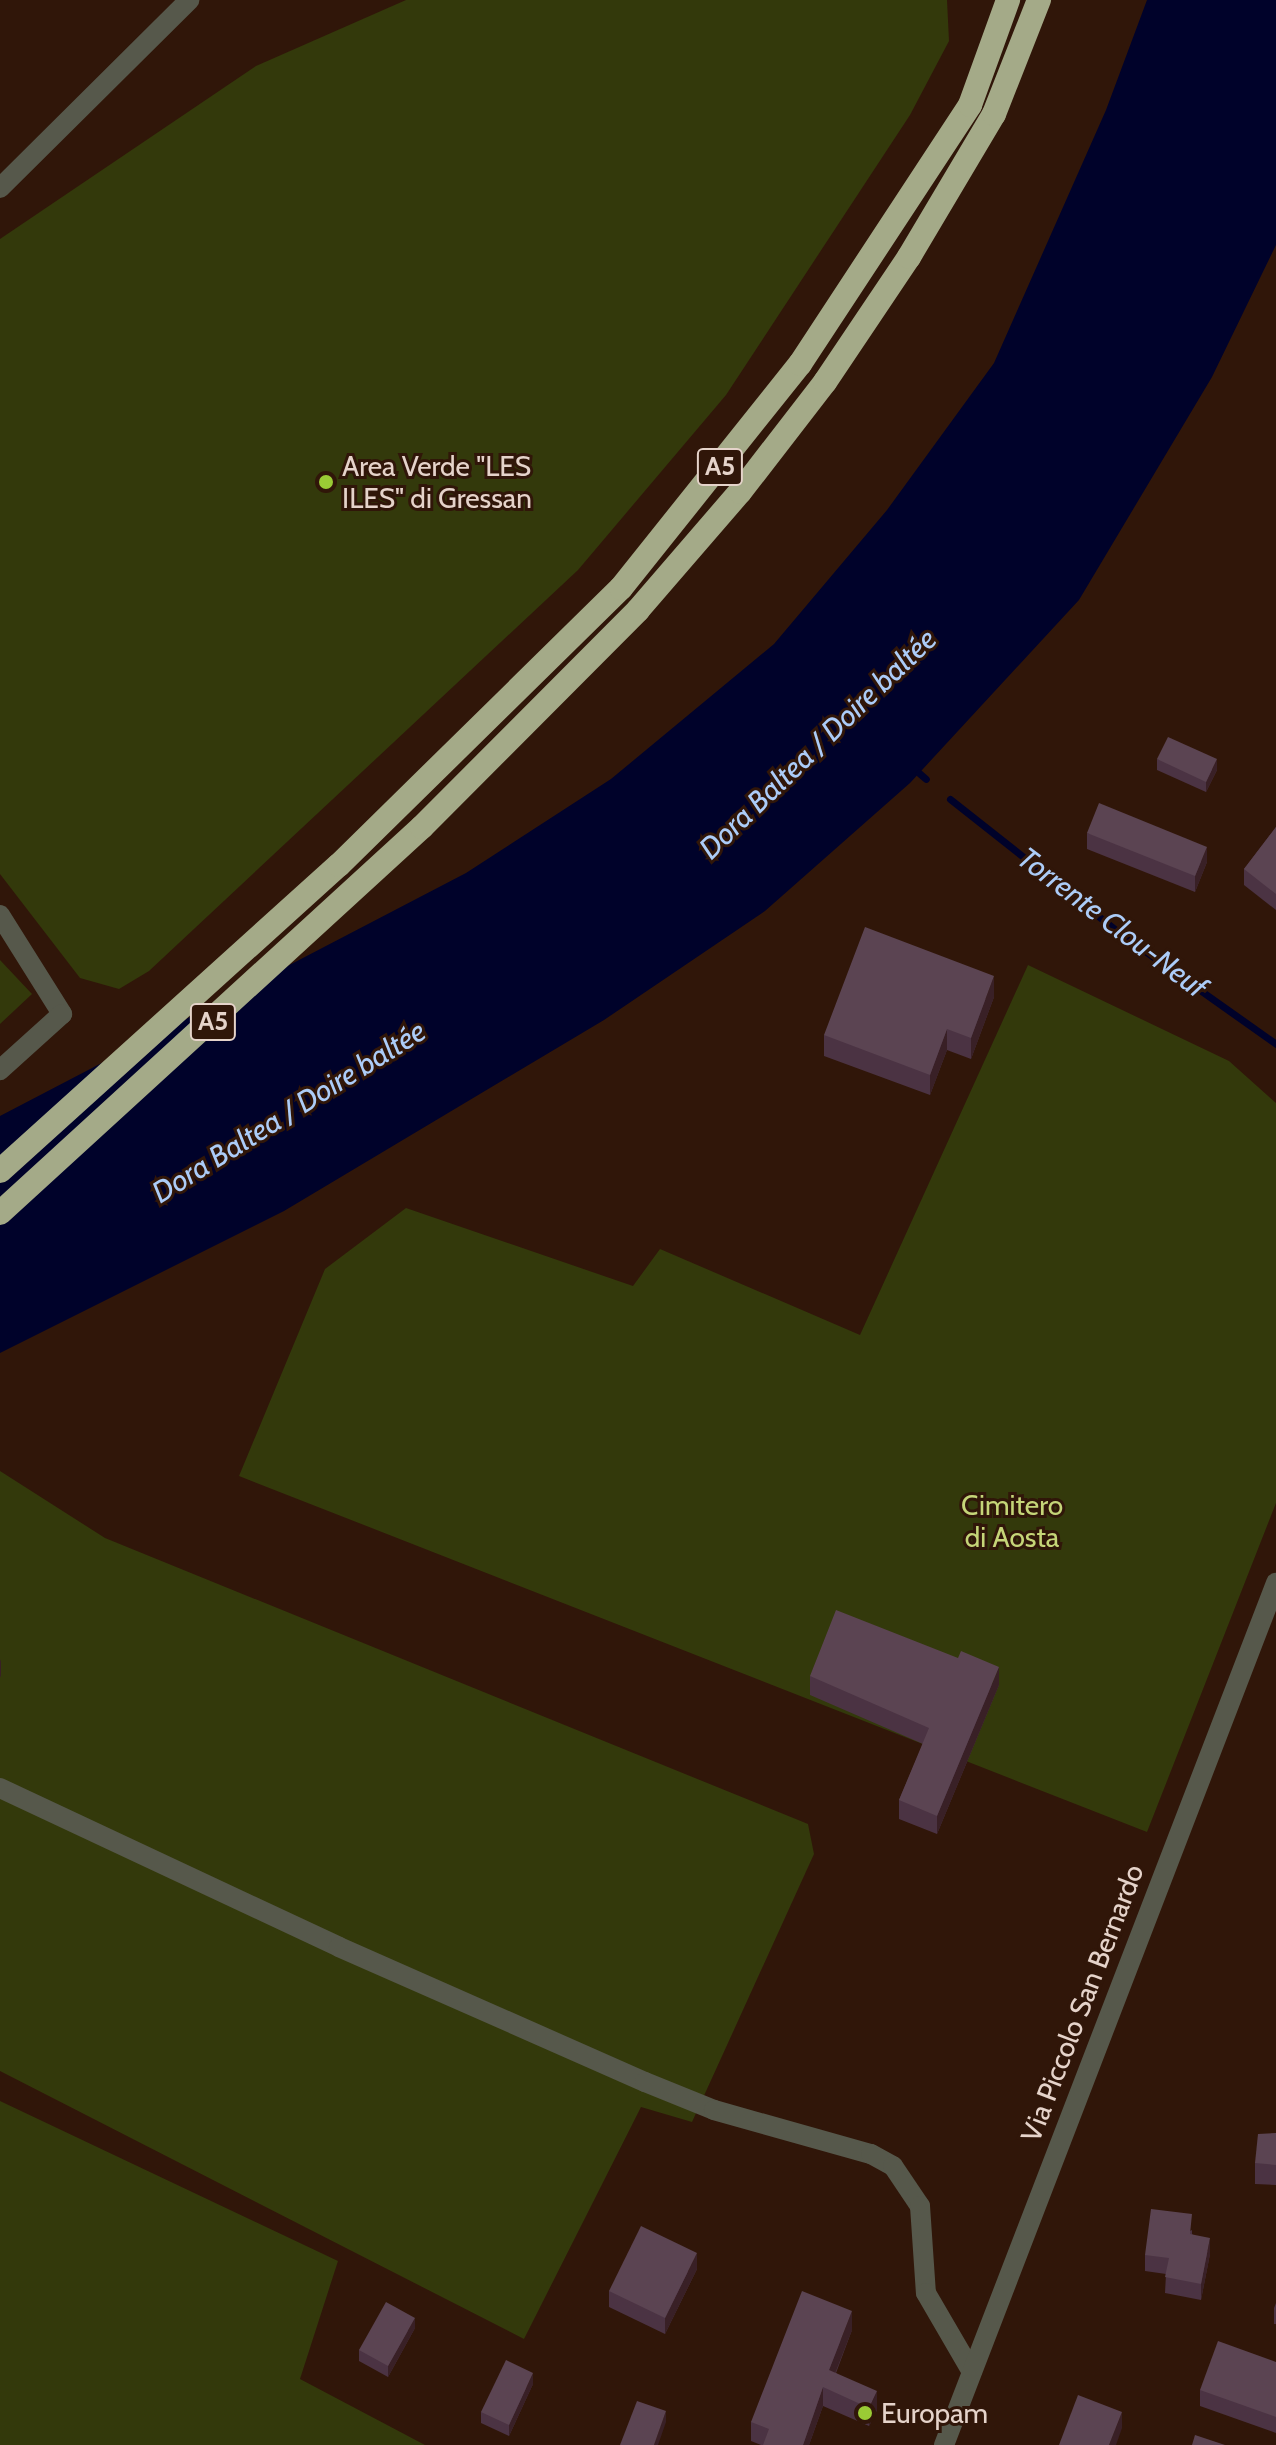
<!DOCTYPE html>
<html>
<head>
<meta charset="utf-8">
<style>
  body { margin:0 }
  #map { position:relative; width:1276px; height:2445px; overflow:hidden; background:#301609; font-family:Cabin,sans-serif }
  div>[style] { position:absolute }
  .green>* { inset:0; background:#33390b }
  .water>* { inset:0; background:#00022a }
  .stream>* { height:7px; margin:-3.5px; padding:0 3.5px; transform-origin:3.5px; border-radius:3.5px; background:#00022a }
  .minor>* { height:20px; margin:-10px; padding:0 10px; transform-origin:10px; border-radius:10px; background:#56584b }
  .highway>* { height:24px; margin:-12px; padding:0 12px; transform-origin:12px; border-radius:12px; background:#a4aa88 }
  .wall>* { inset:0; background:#4b3343 }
  .shaded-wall>* { inset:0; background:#392026 }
  .building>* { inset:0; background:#5b4452 }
  .dots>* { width:22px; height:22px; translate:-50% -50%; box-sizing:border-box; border:4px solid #301609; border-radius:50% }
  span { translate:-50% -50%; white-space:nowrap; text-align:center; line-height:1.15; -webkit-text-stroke:6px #301609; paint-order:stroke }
  .shield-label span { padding:2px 6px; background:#301609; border:2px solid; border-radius:6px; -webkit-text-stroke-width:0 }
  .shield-label { font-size:26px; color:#e5d3ca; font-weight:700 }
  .poi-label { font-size:28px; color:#e5d3ca }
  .left { translate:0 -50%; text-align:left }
  .park-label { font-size:28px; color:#c5d578 }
  .street-label { font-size:28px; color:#e5d3ca }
  .water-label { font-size:30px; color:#acccf8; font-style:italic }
</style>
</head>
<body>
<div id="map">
  <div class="green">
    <div style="clip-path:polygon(406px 0,947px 0,949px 41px,910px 115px,726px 395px,578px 570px,149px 971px,119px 989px,80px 978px,0 874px,0 239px,256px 66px)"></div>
    <div style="clip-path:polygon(0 960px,32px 994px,0 1024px)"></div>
    <div style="clip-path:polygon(1028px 965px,1229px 1061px,1276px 1103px,1276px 1503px,1147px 1832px,239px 1476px,325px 1269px,406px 1208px,633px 1286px,660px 1249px,860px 1335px)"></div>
    <div style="clip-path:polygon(0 1471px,105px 1538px,808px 1824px,814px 1854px,692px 2122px,641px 2107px,524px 2339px,0 2071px)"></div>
    <div style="clip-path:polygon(0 2101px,338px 2261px,300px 2379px,425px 2445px,0 2445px)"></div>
  </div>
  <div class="water">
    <div style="clip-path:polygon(1147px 0,1276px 0,1276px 245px,1212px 377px,1079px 600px,910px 783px,765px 911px,604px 1020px,284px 1211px,0 1353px,0 1116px,466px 873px,611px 779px,774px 644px,887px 510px,994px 363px,1106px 110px)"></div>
  </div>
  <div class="stream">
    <div style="left:919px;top:773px;width:9px;rotate:41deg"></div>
    <div style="left:950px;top:799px;width:223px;rotate:38.3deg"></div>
    <div style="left:1125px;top:937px;width:185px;rotate:35.3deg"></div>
  </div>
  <div class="minor">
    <div style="left:0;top:188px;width:267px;rotate:-44.8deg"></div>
    <div style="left:0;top:915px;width:117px;rotate:57.9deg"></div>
    <div style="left:62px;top:1014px;width:84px;rotate:137.9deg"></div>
    <div style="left:0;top:1788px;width:374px;rotate:25.1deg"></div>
    <div style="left:339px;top:1947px;width:334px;rotate:23.8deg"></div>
    <div style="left:645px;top:2082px;width:74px;rotate:22.1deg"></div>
    <div style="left:714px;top:2110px;width:163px;rotate:15.7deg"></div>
    <div style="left:871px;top:2154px;width:25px;rotate:29deg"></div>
    <div style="left:893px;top:2166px;width:48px;rotate:56deg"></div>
    <div style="left:920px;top:2206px;width:87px;rotate:86.1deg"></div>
    <div style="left:926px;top:2293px;width:91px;rotate:59.8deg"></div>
    <div style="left:944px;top:2445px;width:924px;rotate:-68.94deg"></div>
  </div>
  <div class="highway">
    <div style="left:0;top:1171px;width:457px;rotate:-42.1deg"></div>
    <div style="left:339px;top:865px;width:395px;rotate:-44.5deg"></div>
    <div style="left:621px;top:588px;width:287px;rotate:-51.4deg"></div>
    <div style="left:800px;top:364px;width:310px;rotate:-56.7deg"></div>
    <div style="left:970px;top:105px;width:112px;rotate:-70.1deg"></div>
    <div style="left:0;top:1213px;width:572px;rotate:-42.45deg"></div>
    <div style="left:422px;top:827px;width:306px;rotate:-45.1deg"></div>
    <div style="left:638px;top:610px;width:156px;rotate:-49.2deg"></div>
    <div style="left:740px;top:492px;width:139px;rotate:-52.3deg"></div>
    <div style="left:825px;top:382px;width:151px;rotate:-56.1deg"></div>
    <div style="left:909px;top:257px;width:166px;rotate:-59.3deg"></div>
    <div style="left:994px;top:114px;width:123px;rotate:-68.5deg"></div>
  </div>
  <div class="wall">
    <div style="clip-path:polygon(1157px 759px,1217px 770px,1206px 792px,1157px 770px)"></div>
    <div style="clip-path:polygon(1276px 827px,1276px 910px,1244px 885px,1244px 869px)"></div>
    <div style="clip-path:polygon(1087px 833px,1207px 862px,1195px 892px,1087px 849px)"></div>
    <div style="clip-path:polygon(994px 997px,971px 1059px,947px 1050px,930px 1095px,824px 1056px,824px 1035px)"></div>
    <div style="clip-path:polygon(810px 1676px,999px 1685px,937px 1834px,899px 1819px,899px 1800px,923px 1744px,810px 1695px)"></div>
    <div style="clip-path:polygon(1276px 2133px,1276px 2185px,1255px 2184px,1255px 2163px)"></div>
    <div style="clip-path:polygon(1192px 2230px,1192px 2234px,1210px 2254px,1201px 2300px,1165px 2293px,1166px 2274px,1145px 2271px,1145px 2255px)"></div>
    <div style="clip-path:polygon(697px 2269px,665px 2334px,609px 2307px,609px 2291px)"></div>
    <div style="clip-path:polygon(1276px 2303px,1276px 2324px,1274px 2324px,1274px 2308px)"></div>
    <div style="clip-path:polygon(415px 2328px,388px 2377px,359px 2361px,359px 2350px)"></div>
    <div style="clip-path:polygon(852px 2330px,836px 2373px,877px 2410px,869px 2426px,823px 2406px,809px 2445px,761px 2445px,751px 2441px,751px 2422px)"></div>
    <div style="clip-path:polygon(1276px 2362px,1276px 2433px,1200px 2406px,1200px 2390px)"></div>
    <div style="clip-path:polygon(533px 2384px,509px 2436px,481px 2423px,481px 2412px)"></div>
  </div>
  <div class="shaded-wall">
    <div style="clip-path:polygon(1217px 759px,1217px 770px,1206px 792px,1206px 782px)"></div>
    <div style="clip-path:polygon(1207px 847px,1207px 862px,1195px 892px,1195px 876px)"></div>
    <div style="clip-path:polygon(994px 976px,994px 997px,971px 1059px,971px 1038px)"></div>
    <div style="clip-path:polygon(947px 1029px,947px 1050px,930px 1095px,930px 1075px)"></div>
    <div style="clip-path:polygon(1px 1659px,1px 1675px,0 1678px,0 1662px)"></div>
    <div style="clip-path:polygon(999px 1667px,999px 1685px,937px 1834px,937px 1816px)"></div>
    <div style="clip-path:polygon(1210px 2238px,1210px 2254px,1201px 2300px,1201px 2284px)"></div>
    <div style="clip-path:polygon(697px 2253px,697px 2269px,665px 2334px,665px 2318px)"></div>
    <div style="clip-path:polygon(852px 2311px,852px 2330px,829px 2389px,829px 2370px)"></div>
    <div style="clip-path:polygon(415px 2318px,415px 2328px,388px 2377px,388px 2366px)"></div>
    <div style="clip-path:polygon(533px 2373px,533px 2384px,509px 2436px,509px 2425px)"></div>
    <div style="clip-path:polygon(823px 2387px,823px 2406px,809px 2445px,803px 2445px)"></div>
    <div style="clip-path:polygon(877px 2391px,877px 2410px,869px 2426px,869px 2408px)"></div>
    <div style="clip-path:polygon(666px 2411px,666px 2422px,658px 2445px,654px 2445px)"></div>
    <div style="clip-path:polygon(1122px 2412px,1122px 2428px,1116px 2445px,1109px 2445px)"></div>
  </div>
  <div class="building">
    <div style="clip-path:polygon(1168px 737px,1217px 759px,1206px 782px,1157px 759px)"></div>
    <div style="clip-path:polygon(1099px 803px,1207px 847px,1195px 876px,1087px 833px)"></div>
    <div style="clip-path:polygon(1276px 827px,1276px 894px,1244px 869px)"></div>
    <div style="clip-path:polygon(865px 927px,994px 976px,971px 1038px,947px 1029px,930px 1075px,824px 1035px)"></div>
    <div style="clip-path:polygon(836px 1610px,958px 1658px,961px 1651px,999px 1667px,937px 1816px,899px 1800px,929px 1728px,810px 1676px)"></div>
    <div style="clip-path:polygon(1276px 2133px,1276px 2165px,1255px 2163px,1258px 2134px)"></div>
    <div style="clip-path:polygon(1151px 2209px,1192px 2214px,1190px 2234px,1210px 2238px,1201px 2284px,1165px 2277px,1169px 2258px,1145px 2255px)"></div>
    <div style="clip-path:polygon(641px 2226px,697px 2253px,665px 2318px,609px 2291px)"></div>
    <div style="clip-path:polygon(802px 2291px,852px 2311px,829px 2370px,877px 2391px,869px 2408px,823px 2387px,803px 2445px,763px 2445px,769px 2429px,751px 2422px)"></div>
    <div style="clip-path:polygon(386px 2302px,415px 2318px,388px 2366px,359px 2350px)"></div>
    <div style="clip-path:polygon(1218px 2341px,1276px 2362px,1276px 2417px,1200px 2390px)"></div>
    <div style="clip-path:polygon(506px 2360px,533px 2373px,509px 2425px,481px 2412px)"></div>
    <div style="clip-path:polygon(1078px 2395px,1122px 2412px,1109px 2445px,1059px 2445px)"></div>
    <div style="clip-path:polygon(637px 2401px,666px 2411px,654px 2445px,620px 2445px)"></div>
    <div style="clip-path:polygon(1195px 2435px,1225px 2445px,1192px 2445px)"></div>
  </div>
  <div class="dots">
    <div style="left:326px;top:482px;background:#9acb35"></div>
    <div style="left:865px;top:2413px;background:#9acb35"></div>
  </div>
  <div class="shield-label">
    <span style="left:720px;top:467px">A5</span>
    <span style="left:213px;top:1022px">A5</span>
  </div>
  <div class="poi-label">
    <span class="left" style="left:342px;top:482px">Area Verde "LES<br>ILES" di Gressan</span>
    <span class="left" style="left:881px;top:2413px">Europam</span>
  </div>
  <div class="park-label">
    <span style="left:1012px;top:1521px">Cimitero<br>di Aosta</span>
  </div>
  <div class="street-label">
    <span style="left:1082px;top:2003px;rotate:-69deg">Via Piccolo San Bernardo</span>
  </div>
  <div class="water-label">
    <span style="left:818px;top:744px;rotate:-44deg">Dora Baltea / Doire baltée</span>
    <span style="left:1112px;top:923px;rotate:37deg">Torrente Clou-Neuf</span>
    <span style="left:289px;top:1112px;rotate:-32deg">Dora Baltea / Doire baltée</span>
  </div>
</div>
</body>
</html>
